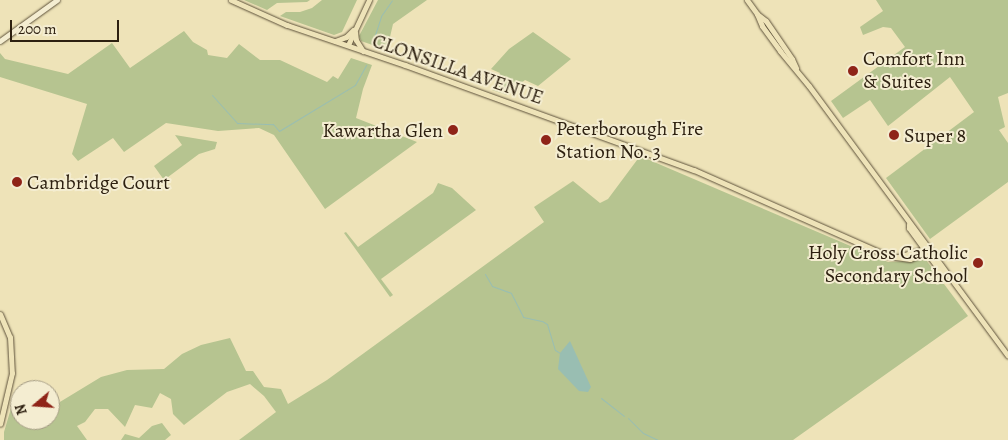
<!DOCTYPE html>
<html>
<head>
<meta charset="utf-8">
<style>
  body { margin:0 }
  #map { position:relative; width:1008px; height:440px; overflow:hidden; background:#eee3b8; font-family:Alegreya,serif }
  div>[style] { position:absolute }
  .green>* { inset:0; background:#b6c490 }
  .water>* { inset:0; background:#99beb2 }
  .stream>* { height:1px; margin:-0.5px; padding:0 0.5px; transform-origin:0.5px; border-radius:0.5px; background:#99beb2 }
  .roads { filter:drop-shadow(0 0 1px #5d513a) drop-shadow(0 0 1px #5d513a) }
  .minor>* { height:4.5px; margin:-2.25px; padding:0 2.25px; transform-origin:2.25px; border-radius:2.25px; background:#f4edd1 }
  .major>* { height:5px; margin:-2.5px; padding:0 2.5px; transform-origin:2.5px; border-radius:2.5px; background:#eee3b8 }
  .dots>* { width:14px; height:14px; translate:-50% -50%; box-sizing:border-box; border:2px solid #f4edd1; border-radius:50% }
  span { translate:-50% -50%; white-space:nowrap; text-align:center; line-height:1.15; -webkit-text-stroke:4px #f4edd1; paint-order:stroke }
  .poi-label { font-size:20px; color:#2d2010 }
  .left { translate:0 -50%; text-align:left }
  .right { translate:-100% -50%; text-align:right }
  .street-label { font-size:20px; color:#2d2010 }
  .north { position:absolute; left:10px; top:380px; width:50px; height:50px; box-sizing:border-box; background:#f4edd1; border:1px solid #a49b84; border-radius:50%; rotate:252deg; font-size:14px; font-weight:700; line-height:20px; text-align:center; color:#2d2010 }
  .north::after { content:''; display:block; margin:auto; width:18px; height:22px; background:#8f2418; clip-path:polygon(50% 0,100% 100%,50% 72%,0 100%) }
  .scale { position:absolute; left:10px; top:20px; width:109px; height:22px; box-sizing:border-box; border:2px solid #2d2010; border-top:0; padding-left:6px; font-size:15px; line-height:18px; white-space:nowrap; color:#2d2010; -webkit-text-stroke:4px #f4edd1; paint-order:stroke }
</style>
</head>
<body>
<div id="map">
  <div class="green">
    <div style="clip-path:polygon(244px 0,310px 0,307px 2px,277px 3px,267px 10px)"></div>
    <div style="clip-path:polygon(322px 0,357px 0,342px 32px,334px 35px,280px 16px,286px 12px,300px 12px,312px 8px)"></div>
    <div style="clip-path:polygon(378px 0,427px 0,393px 24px,387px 50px,361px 41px,359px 36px)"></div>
    <div style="clip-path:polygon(876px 0,1008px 0,1008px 93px,998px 97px,1005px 127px,999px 130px,1008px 143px,1008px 182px,930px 239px,886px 178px,974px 112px,950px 77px,888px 126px,870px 100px,843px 118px,831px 101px,905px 47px,891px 28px,883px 27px,863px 35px,860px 27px,883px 11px)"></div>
    <div style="clip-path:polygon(184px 31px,193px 42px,207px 50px,208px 55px,227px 58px,239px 44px,260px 60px,280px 60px,327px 82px,333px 76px,338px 79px,351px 58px,372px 65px,363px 89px,356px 118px,417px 142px,325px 209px,274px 135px,259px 128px,218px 131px,166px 123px,124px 152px,113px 138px,78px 161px,72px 154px,87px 104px,0 77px,0 53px,5px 59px,68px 74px,112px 43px,130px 68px)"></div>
    <div style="clip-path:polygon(533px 32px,571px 59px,538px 86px,525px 80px,507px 95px,492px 90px,500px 73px,491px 69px,509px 49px)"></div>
    <div style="clip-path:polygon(175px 135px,217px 142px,215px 149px,199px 154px,164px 180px,154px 166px,182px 145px)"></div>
    <div style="clip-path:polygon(640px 156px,888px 262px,926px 260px,968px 316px,793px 440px,239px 440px,276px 412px,264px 396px,250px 384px,227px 392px,184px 425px,173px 414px,171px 399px,160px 393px,152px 408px,135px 405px,125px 427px,108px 409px,95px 409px,85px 422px,77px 426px,87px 440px,4px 440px,4px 432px,12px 405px,20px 407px,20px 420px,50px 420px,50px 408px,101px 377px,127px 370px,164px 369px,182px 354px,201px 345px,230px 338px,246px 371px,253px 371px,264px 387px,281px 389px,288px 404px,327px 380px,544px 222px,534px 207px,573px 181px,600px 203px,608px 199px)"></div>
    <div style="clip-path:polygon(438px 183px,452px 188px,476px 210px,381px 279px,393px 295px,390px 297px,344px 233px,346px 232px,358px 247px,433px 193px)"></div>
    <div style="clip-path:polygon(162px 423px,171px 435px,165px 440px,121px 440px,125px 434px,139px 438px,152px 426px)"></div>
  </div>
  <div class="water">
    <div style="clip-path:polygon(570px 341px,591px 387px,588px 392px,579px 391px,558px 369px,560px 353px)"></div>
  </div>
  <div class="stream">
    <div style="left:374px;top:38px;width:23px;rotate:-72deg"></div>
    <div style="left:381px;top:16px;width:19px;rotate:-55deg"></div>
    <div style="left:212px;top:95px;width:38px;rotate:48deg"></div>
    <div style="left:237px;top:123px;width:36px;rotate:2deg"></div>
    <div style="left:273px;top:124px;width:9px;rotate:49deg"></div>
    <div style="left:279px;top:131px;width:89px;rotate:-31.2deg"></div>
    <div style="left:355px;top:85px;width:23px;rotate:-61deg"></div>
    <div style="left:485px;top:274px;width:14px;rotate:60deg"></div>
    <div style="left:492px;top:286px;width:20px;rotate:20deg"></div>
    <div style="left:511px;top:293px;width:27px;rotate:63deg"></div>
    <div style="left:523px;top:317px;width:19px;rotate:12deg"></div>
    <div style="left:542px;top:321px;width:6px;rotate:31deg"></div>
    <div style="left:547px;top:324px;width:27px;rotate:73deg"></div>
    <div style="left:555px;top:350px;width:6px;rotate:31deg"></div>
    <div style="left:601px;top:398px;width:29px;rotate:38deg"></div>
    <div style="left:628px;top:418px;width:21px;rotate:45deg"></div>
    <div style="left:643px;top:433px;width:17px;rotate:25deg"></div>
  </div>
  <div class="roads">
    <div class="minor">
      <div style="left:0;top:41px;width:70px;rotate:-35.7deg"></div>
    </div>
    <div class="major">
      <div style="left:231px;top:0;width:61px;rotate:24.1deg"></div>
      <div style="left:287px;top:25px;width:125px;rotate:18.7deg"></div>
      <div style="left:405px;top:65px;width:307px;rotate:20deg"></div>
      <div style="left:694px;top:170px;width:212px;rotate:23.9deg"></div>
      <div style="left:888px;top:256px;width:22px;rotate:8deg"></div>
      <div style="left:910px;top:259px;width:11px;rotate:-22deg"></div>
      <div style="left:920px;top:255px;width:11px;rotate:-45deg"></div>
      <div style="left:747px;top:0;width:17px;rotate:54deg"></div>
      <div style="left:757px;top:14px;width:13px;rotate:67deg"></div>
      <div style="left:762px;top:26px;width:31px;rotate:54deg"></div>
      <div style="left:780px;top:51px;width:45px;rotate:50.4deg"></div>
      <div style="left:809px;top:86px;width:335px;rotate:53.6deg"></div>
      <div style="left:757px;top:14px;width:11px;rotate:38deg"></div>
      <div style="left:766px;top:21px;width:46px;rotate:55.6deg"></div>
      <div style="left:792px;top:59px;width:10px;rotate:66deg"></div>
      <div style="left:355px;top:32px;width:8px;rotate:83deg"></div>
      <div style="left:356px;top:40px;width:13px;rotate:58deg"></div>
      <div style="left:335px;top:41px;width:12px;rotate:-20deg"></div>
      <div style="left:346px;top:37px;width:10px;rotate:-45deg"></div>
      <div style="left:348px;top:45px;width:50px;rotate:-65deg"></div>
      <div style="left:909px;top:224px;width:4px;rotate:90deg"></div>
      <div style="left:909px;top:228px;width:36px;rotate:54deg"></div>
      <div style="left:930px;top:257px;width:19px;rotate:54deg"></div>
      <div style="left:941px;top:272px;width:5px;rotate:22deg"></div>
      <div style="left:898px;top:257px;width:28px;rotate:-17deg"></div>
      <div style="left:0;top:314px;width:25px;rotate:67deg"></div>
      <div style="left:10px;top:337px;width:36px;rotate:87deg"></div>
      <div style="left:12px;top:373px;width:52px;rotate:103.2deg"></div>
    </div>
  </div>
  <div class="dots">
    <div style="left:853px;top:71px;background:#8f2418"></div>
    <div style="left:453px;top:130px;background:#8f2418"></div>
    <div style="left:894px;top:135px;background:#8f2418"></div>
    <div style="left:546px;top:140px;background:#8f2418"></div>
    <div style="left:17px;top:182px;background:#8f2418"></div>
    <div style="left:978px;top:263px;background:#8f2418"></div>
  </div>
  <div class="poi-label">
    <span class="left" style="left:863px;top:70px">Comfort Inn<br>&amp; Suites</span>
    <span class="left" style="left:556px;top:140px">Peterborough Fire<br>Station No. 3</span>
    <span class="right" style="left:443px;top:130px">Kawartha Glen</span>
    <span class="left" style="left:904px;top:135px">Super 8</span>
    <span class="left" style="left:27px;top:182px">Cambridge Court</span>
    <span class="right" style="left:968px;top:264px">Holy Cross Catholic<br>Secondary School</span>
  </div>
  <div class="street-label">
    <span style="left:458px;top:69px;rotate:19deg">CLONSILLA AVENUE</span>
  </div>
  <div class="north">N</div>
  <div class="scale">200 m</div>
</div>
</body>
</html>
